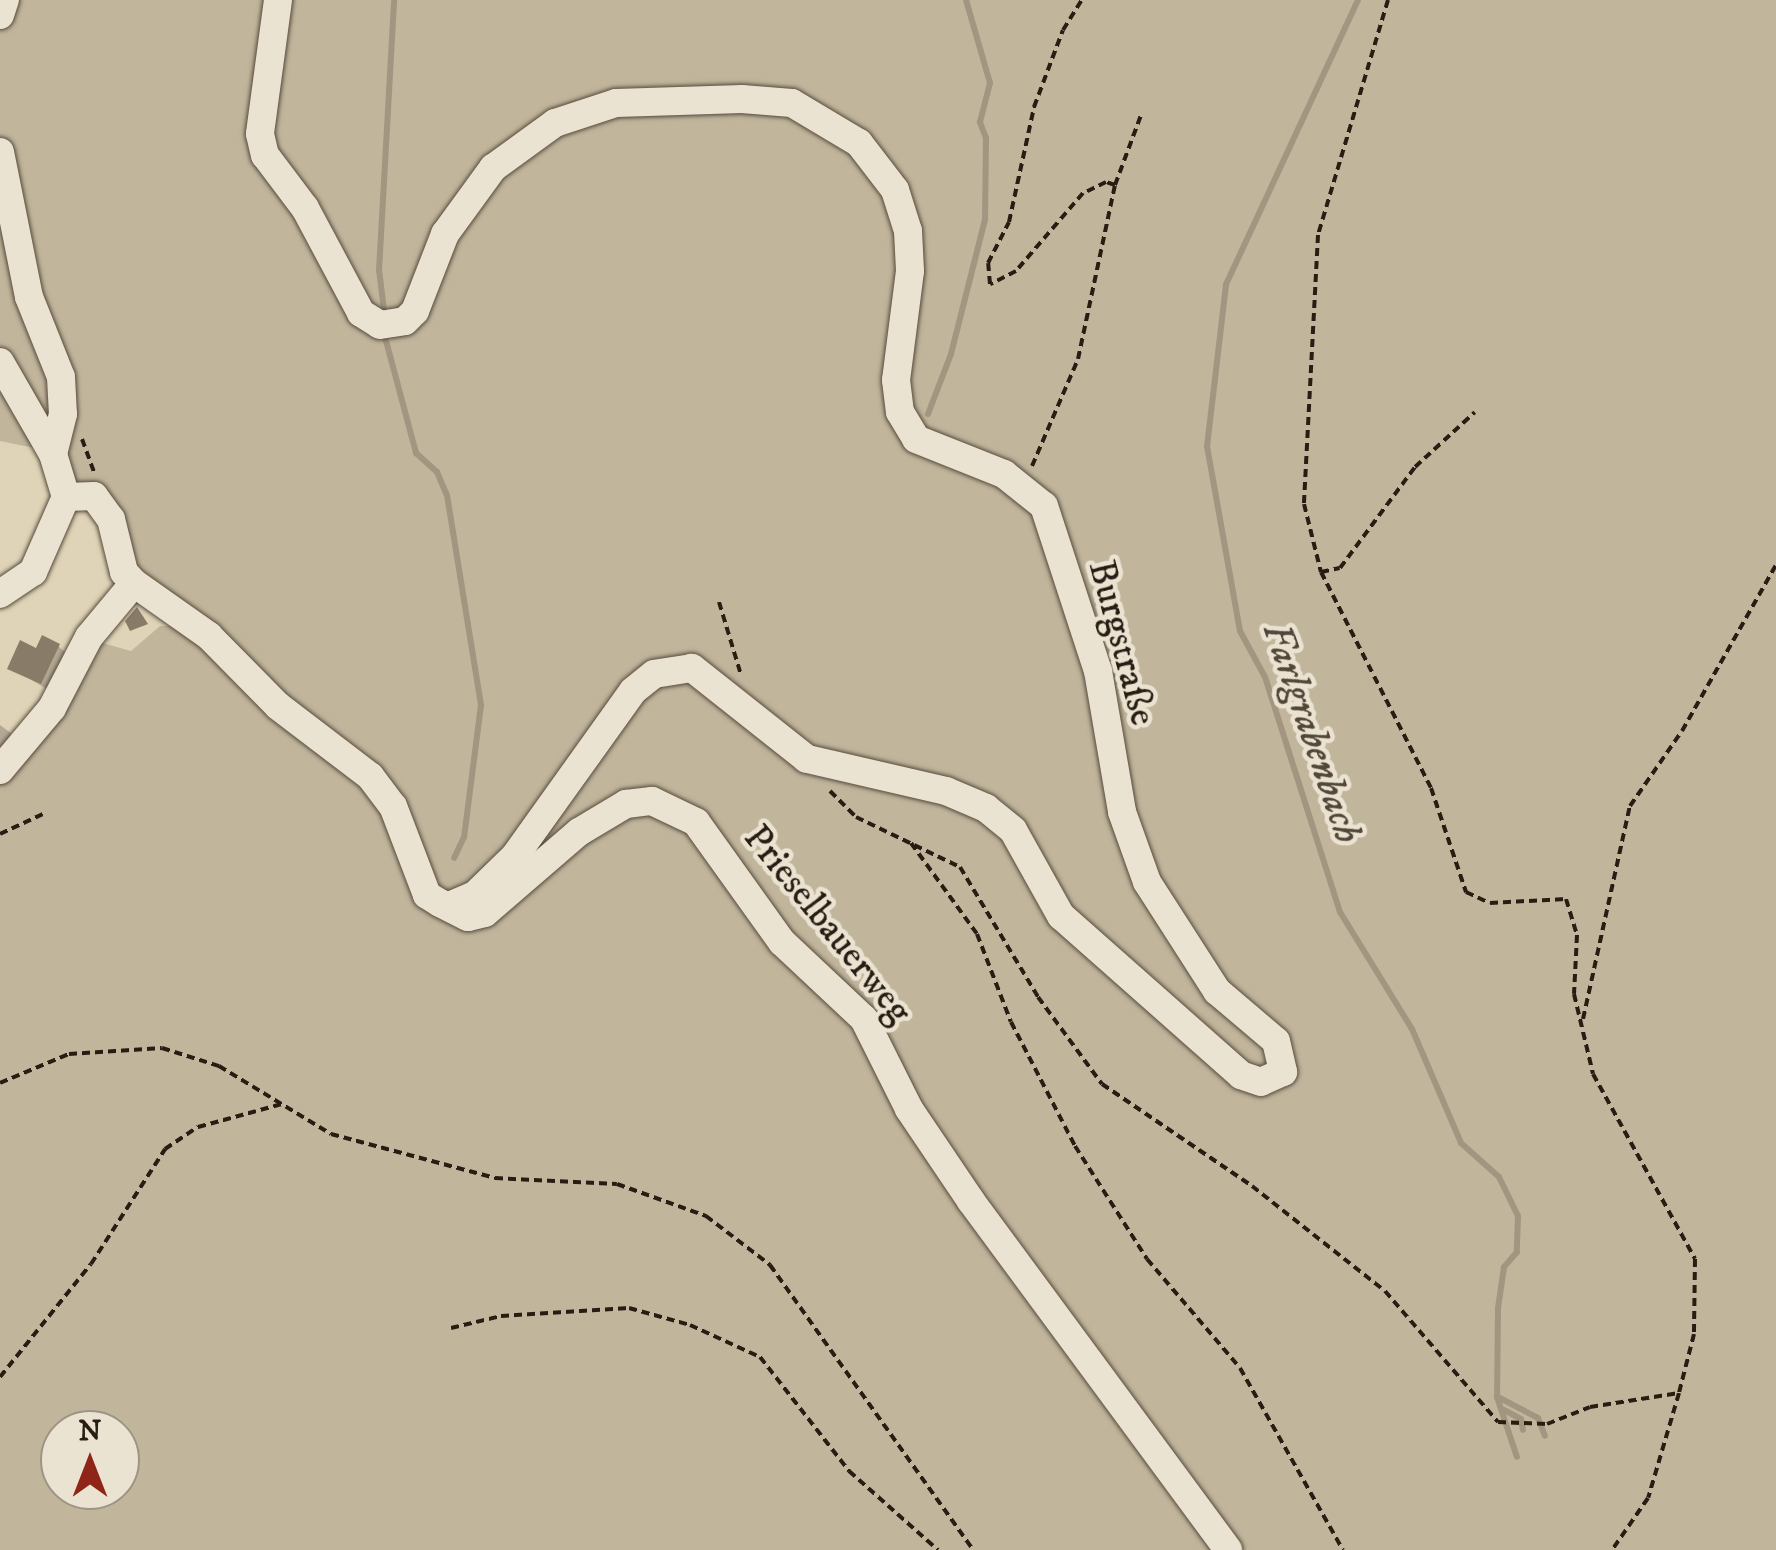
<!DOCTYPE html>
<html>
<head>
<meta charset="utf-8">
<style>
  body { margin:0 }
  #map { position:relative; width:1776px; height:1550px; overflow:hidden; background:#e0d4b8; font-family:"IM FELL DW Pica",serif }
  div>[style] { position:absolute }
  .green>* { inset:0; background:#c1b59c }
  .shadow>* { inset:0; background:#0003 }
  .stream>* { height:6px; margin:-3px; padding:0 3px; transform-origin:3px; border-radius:3px; background:#a29680 }
  .building>* { inset:0; background:#887c69 }
  .path>* { height:4px; margin-top:-2px; transform-origin:0; background:repeating-linear-gradient(90deg,#291d13 0 8px,transparent 0 13px) }
  .roads { filter:drop-shadow(0 0 2px #574b3c) drop-shadow(0 0 2px #574b3c) }
  .minor>* { height:28px; margin:-14px; padding:0 14px; transform-origin:14px; border-radius:14px; background:#ebe3d1 }
  span { translate:-50% -50%; white-space:nowrap; text-align:center; line-height:1.15; -webkit-text-stroke:9px #ebe3d1; paint-order:stroke }
  .street-label { font-size:38px; color:#291d13 }
  .water-label { font-size:40px; color:#534739; font-style:italic }
  .north { position:absolute; left:40px; top:1410px; width:100px; height:100px; box-sizing:border-box; background:#ebe3d1; border:2px solid #9d9485; border-radius:50%; rotate:0deg; font-size:28px; font-weight:700; line-height:40px; text-align:center; color:#291d13 }
  .north::after { content:''; display:block; margin:auto; width:35px; height:45px; background:#8f2418; clip-path:polygon(50% 0,100% 100%,50% 72%,0 100%) }
</style>
</head>
<body>
<div id="map">
  <div class="green">
    <div style="clip-path:polygon(evenodd,0 0,1776px 0,1776px 1550px,0 1550px,0 782px,39px 745px,99px 642px,131px 651px,160px 626px,181px 626px,387px 809px,417px 891px,470px 919px,653px 792px,495px 895px,440px 893px,413px 833px,276px 692px,129px 561px,107px 491px,67px 482px,59px 453px,0 441px,0 0,60px 1430px,120px 1430px,120px 1490px,60px 1490px,60px 1430px)"></div>
  </div>
  <div class="shadow">
    <div style="clip-path:polygon(58px 646px,65px 652px,47px 689px,10px 668px)"></div>
    <div style="clip-path:polygon(0 725px,16px 737px,0 756px)"></div>
  </div>
  <div class="stream">
    <div style="left:1358px;top:0;width:314px;rotate:114.9deg"></div>
    <div style="left:1226px;top:285px;width:162px;rotate:96.7deg"></div>
    <div style="left:1207px;top:446px;width:188px;rotate:79.9deg"></div>
    <div style="left:1240px;top:631px;width:52px;rotate:61.5deg"></div>
    <div style="left:1265px;top:677px;width:247px;rotate:72.3deg"></div>
    <div style="left:1340px;top:912px;width:137px;rotate:58.4deg"></div>
    <div style="left:1412px;top:1029px;width:124px;rotate:66.7deg"></div>
    <div style="left:1461px;top:1143px;width:51px;rotate:41.8deg"></div>
    <div style="left:1499px;top:1177px;width:43px;rotate:64deg"></div>
    <div style="left:1518px;top:1216px;width:36px;rotate:92deg"></div>
    <div style="left:1517px;top:1252px;width:20px;rotate:131deg"></div>
    <div style="left:1504px;top:1267px;width:41px;rotate:98.3deg"></div>
    <div style="left:1498px;top:1308px;width:89px;rotate:90.6deg"></div>
    <div style="left:1497px;top:1397px;width:63px;rotate:71.6deg"></div>
    <div style="left:384px;top:310px;width:39px;rotate:-97deg"></div>
    <div style="left:379px;top:271px;width:271px;rotate:-86.8deg"></div>
    <div style="left:385px;top:337px;width:120px;rotate:75deg"></div>
    <div style="left:416px;top:453px;width:28px;rotate:42deg"></div>
    <div style="left:437px;top:472px;width:25px;rotate:67deg"></div>
    <div style="left:447px;top:495px;width:213px;rotate:80.8deg"></div>
    <div style="left:481px;top:705px;width:133px;rotate:97.3deg"></div>
    <div style="left:464px;top:837px;width:23px;rotate:115deg"></div>
    <div style="left:928px;top:414px;width:64px;rotate:-69deg"></div>
    <div style="left:951px;top:354px;width:138px;rotate:-75.8deg"></div>
    <div style="left:985px;top:220px;width:82px;rotate:-89.3deg"></div>
    <div style="left:986px;top:138px;width:17px;rotate:-111deg"></div>
    <div style="left:980px;top:122px;width:40px;rotate:-75.6deg"></div>
    <div style="left:990px;top:83px;width:86px;rotate:-106.1deg"></div>
    <div style="left:1498px;top:1397px;width:45px;rotate:27.7deg"></div>
    <div style="left:1538px;top:1418px;width:19px;rotate:69deg"></div>
    <div style="left:1504px;top:1410px;width:19px;rotate:28deg"></div>
    <div style="left:1521px;top:1419px;width:11px;rotate:80deg"></div>
  </div>
  <div class="building">
    <div style="clip-path:polygon(137px 607px,148px 624px,130px 631px,125px 621px)"></div>
    <div style="clip-path:polygon(42px 635px,60px 644px,41px 684px,7px 669px,20px 640px,36px 648px)"></div>
  </div>
  <div class="path">
    <div style="left:1388px;top:0;width:245px;rotate:106.6deg"></div>
    <div style="left:1318px;top:235px;width:269px;rotate:93deg"></div>
    <div style="left:1304px;top:504px;width:70px;rotate:76deg"></div>
    <div style="left:1321px;top:572px;width:242px;rotate:63deg"></div>
    <div style="left:1431px;top:788px;width:110px;rotate:71.4deg"></div>
    <div style="left:1466px;top:892px;width:26px;rotate:25deg"></div>
    <div style="left:1490px;top:903px;width:76px;rotate:-3deg"></div>
    <div style="left:1566px;top:899px;width:38px;rotate:73deg"></div>
    <div style="left:1577px;top:935px;width:59px;rotate:92.9deg"></div>
    <div style="left:1574px;top:994px;width:82px;rotate:76.6deg"></div>
    <div style="left:1593px;top:1074px;width:211px;rotate:61.1deg"></div>
    <div style="left:1695px;top:1259px;width:75px;rotate:90.8deg"></div>
    <div style="left:1694px;top:1334px;width:61px;rotate:104.3deg"></div>
    <div style="left:1679px;top:1393px;width:109px;rotate:106.4deg"></div>
    <div style="left:1648px;top:1498px;width:63px;rotate:124.7deg"></div>
    <div style="left:1115px;top:185px;width:75px;rotate:-69.6deg"></div>
    <div style="left:82px;top:439px;width:35px;rotate:70deg"></div>
    <div style="left:1032px;top:466px;width:116px;rotate:-66.7deg"></div>
    <div style="left:1078px;top:359px;width:178px;rotate:-78deg"></div>
    <div style="left:1115px;top:185px;width:9px;rotate:-162deg"></div>
    <div style="left:1106px;top:182px;width:25px;rotate:154deg"></div>
    <div style="left:1083px;top:193px;width:103px;rotate:130.7deg"></div>
    <div style="left:1016px;top:271px;width:29px;rotate:153deg"></div>
    <div style="left:990px;top:284px;width:21px;rotate:-95deg"></div>
    <div style="left:988px;top:263px;width:46px;rotate:-62.9deg"></div>
    <div style="left:1009px;top:222px;width:118px;rotate:-77.7deg"></div>
    <div style="left:1034px;top:107px;width:82px;rotate:-69.4deg"></div>
    <div style="left:1063px;top:30px;width:36px;rotate:-58deg"></div>
    <div style="left:1321px;top:572px;width:19px;rotate:-12deg"></div>
    <div style="left:1340px;top:568px;width:126px;rotate:-53.4deg"></div>
    <div style="left:1415px;top:467px;width:81px;rotate:-42.5deg"></div>
    <div style="left:719px;top:602px;width:76px;rotate:73.2deg"></div>
    <div style="left:830px;top:791px;width:37px;rotate:45deg"></div>
    <div style="left:856px;top:817px;width:115px;rotate:25.7deg"></div>
    <div style="left:960px;top:867px;width:152px;rotate:59deg"></div>
    <div style="left:1038px;top:997px;width:108px;rotate:53.7deg"></div>
    <div style="left:1102px;top:1084px;width:181px;rotate:34.2deg"></div>
    <div style="left:1252px;top:1186px;width:169px;rotate:38.3deg"></div>
    <div style="left:1385px;top:1291px;width:173px;rotate:49.2deg"></div>
    <div style="left:1498px;top:1422px;width:49px;rotate:2.3deg"></div>
    <div style="left:1547px;top:1424px;width:46px;rotate:-21.6deg"></div>
    <div style="left:1590px;top:1407px;width:90px;rotate:-8.9deg"></div>
    <div style="left:0;top:834px;width:50px;rotate:-25deg"></div>
    <div style="left:911px;top:843px;width:112px;rotate:54deg"></div>
    <div style="left:977px;top:934px;width:94px;rotate:68.9deg"></div>
    <div style="left:1011px;top:1022px;width:140px;rotate:62.7deg"></div>
    <div style="left:1075px;top:1146px;width:134px;rotate:57.5deg"></div>
    <div style="left:1147px;top:1259px;width:143px;rotate:49.5deg"></div>
    <div style="left:1240px;top:1368px;width:209px;rotate:60.5deg"></div>
    <div style="left:1583px;top:1019px;width:218px;rotate:-77.6deg"></div>
    <div style="left:1630px;top:806px;width:91px;rotate:-55.3deg"></div>
    <div style="left:1682px;top:731px;width:191px;rotate:-60.5deg"></div>
    <div style="left:0;top:1083px;width:75px;rotate:-22.8deg"></div>
    <div style="left:69px;top:1054px;width:93px;rotate:-3.7deg"></div>
    <div style="left:162px;top:1048px;width:60px;rotate:17.5deg"></div>
    <div style="left:219px;top:1066px;width:131px;rotate:31.3deg"></div>
    <div style="left:331px;top:1134px;width:170px;rotate:15deg"></div>
    <div style="left:495px;top:1178px;width:122px;rotate:2.8deg"></div>
    <div style="left:617px;top:1184px;width:95px;rotate:19.8deg"></div>
    <div style="left:706px;top:1216px;width:81px;rotate:37.4deg"></div>
    <div style="left:770px;top:1265px;width:350px;rotate:54.5deg"></div>
    <div style="left:451px;top:1328px;width:51px;rotate:-13.5deg"></div>
    <div style="left:501px;top:1316px;width:128px;rotate:-3.6deg"></div>
    <div style="left:629px;top:1308px;width:63px;rotate:15.6deg"></div>
    <div style="left:690px;top:1325px;width:77px;rotate:24.6deg"></div>
    <div style="left:760px;top:1357px;width:145px;rotate:52deg"></div>
    <div style="left:849px;top:1471px;width:119px;rotate:41.6deg"></div>
    <div style="left:0;top:1377px;width:145px;rotate:-51.2deg"></div>
    <div style="left:91px;top:1264px;width:137px;rotate:-57.2deg"></div>
    <div style="left:165px;top:1149px;width:40px;rotate:-34deg"></div>
    <div style="left:198px;top:1127px;width:87px;rotate:-15.3deg"></div>
  </div>
  <div class="roads">
    <div class="minor">
      <div style="left:278px;top:0;width:135px;rotate:97.7deg"></div>
      <div style="left:260px;top:134px;width:22px;rotate:77deg"></div>
      <div style="left:265px;top:155px;width:66px;rotate:53deg"></div>
      <div style="left:305px;top:208px;width:119px;rotate:61.9deg"></div>
      <div style="left:361px;top:313px;width:22px;rotate:32deg"></div>
      <div style="left:380px;top:325px;width:25px;rotate:-9deg"></div>
      <div style="left:405px;top:321px;width:14px;rotate:-45deg"></div>
      <div style="left:415px;top:311px;width:83px;rotate:-68.7deg"></div>
      <div style="left:445px;top:234px;width:82px;rotate:-54deg"></div>
      <div style="left:493px;top:168px;width:77px;rotate:-36deg"></div>
      <div style="left:555px;top:123px;width:64px;rotate:-18.2deg"></div>
      <div style="left:616px;top:103px;width:126px;rotate:-1.8deg"></div>
      <div style="left:742px;top:99px;width:50px;rotate:4.6deg"></div>
      <div style="left:792px;top:103px;width:78px;rotate:30.8deg"></div>
      <div style="left:859px;top:143px;width:59px;rotate:52.5deg"></div>
      <div style="left:895px;top:190px;width:43px;rotate:72.4deg"></div>
      <div style="left:908px;top:231px;width:40px;rotate:87.1deg"></div>
      <div style="left:910px;top:271px;width:110px;rotate:97.3deg"></div>
      <div style="left:896px;top:380px;width:32px;rotate:83deg"></div>
      <div style="left:900px;top:412px;width:31px;rotate:59deg"></div>
      <div style="left:916px;top:439px;width:95px;rotate:21.7deg"></div>
      <div style="left:1004px;top:474px;width:51px;rotate:38.7deg"></div>
      <div style="left:1044px;top:506px;width:174px;rotate:71.9deg"></div>
      <div style="left:1098px;top:671px;width:143px;rotate:80.3deg"></div>
      <div style="left:1122px;top:812px;width:74px;rotate:70.3deg"></div>
      <div style="left:1147px;top:882px;width:130px;rotate:57.3deg"></div>
      <div style="left:1217px;top:991px;width:77px;rotate:40.3deg"></div>
      <div style="left:1276px;top:1041px;width:32px;rotate:77deg"></div>
      <div style="left:1283px;top:1072px;width:24px;rotate:156deg"></div>
      <div style="left:1261px;top:1082px;width:21px;rotate:-161deg"></div>
      <div style="left:1241px;top:1075px;width:240px;rotate:-138.5deg"></div>
      <div style="left:1061px;top:916px;width:98px;rotate:-119.2deg"></div>
      <div style="left:1013px;top:830px;width:35px;rotate:-141deg"></div>
      <div style="left:986px;top:808px;width:43px;rotate:-157deg"></div>
      <div style="left:946px;top:791px;width:143px;rotate:-167deg"></div>
      <div style="left:807px;top:759px;width:147px;rotate:-141.6deg"></div>
      <div style="left:692px;top:668px;width:38px;rotate:171deg"></div>
      <div style="left:654px;top:674px;width:27px;rotate:141deg"></div>
      <div style="left:633px;top:691px;width:203px;rotate:125.6deg"></div>
      <div style="left:515px;top:856px;width:56px;rotate:135.7deg"></div>
      <div style="left:475px;top:895px;width:26px;rotate:157deg"></div>
      <div style="left:0;top:15px;width:16px;rotate:-72deg"></div>
      <div style="left:0;top:152px;width:148px;rotate:78.7deg"></div>
      <div style="left:29px;top:297px;width:86px;rotate:68.2deg"></div>
      <div style="left:61px;top:377px;width:37px;rotate:87deg"></div>
      <div style="left:63px;top:414px;width:41px;rotate:104deg"></div>
      <div style="left:0;top:362px;width:106px;rotate:60.1deg"></div>
      <div style="left:53px;top:454px;width:45px;rotate:73.2deg"></div>
      <div style="left:66px;top:497px;width:28px;rotate:-2deg"></div>
      <div style="left:94px;top:496px;width:29px;rotate:54deg"></div>
      <div style="left:111px;top:519px;width:55px;rotate:76.2deg"></div>
      <div style="left:124px;top:572px;width:15px;rotate:48deg"></div>
      <div style="left:134px;top:583px;width:92px;rotate:35.2deg"></div>
      <div style="left:209px;top:636px;width:98px;rotate:45.4deg"></div>
      <div style="left:278px;top:706px;width:116px;rotate:37.3deg"></div>
      <div style="left:370px;top:776px;width:38px;rotate:53deg"></div>
      <div style="left:393px;top:806px;width:95px;rotate:69.1deg"></div>
      <div style="left:427px;top:895px;width:15px;rotate:32deg"></div>
      <div style="left:440px;top:903px;width:31px;rotate:27deg"></div>
      <div style="left:468px;top:917px;width:17px;rotate:-13deg"></div>
      <div style="left:485px;top:913px;width:124px;rotate:-40.8deg"></div>
      <div style="left:579px;top:832px;width:55px;rotate:-30.8deg"></div>
      <div style="left:626px;top:804px;width:26px;rotate:-7deg"></div>
      <div style="left:652px;top:801px;width:49px;rotate:25.5deg"></div>
      <div style="left:696px;top:822px;width:148px;rotate:54.4deg"></div>
      <div style="left:782px;top:942px;width:112px;rotate:43.2deg"></div>
      <div style="left:864px;top:1019px;width:101px;rotate:63.4deg"></div>
      <div style="left:909px;top:1109px;width:111px;rotate:56deg"></div>
      <div style="left:971px;top:1201px;width:433px;rotate:53.6deg"></div>
      <div style="left:0;top:594px;width:40px;rotate:-34deg"></div>
      <div style="left:33px;top:572px;width:82px;rotate:-66.3deg"></div>
      <div style="left:0;top:770px;width:81px;rotate:-50deg"></div>
      <div style="left:52px;top:708px;width:80px;rotate:-62.5deg"></div>
      <div style="left:89px;top:637px;width:70px;rotate:-50.2deg"></div>
    </div>
  </div>
  <div class="street-label">
    <span style="left:1121px;top:643px;rotate:75deg">Burgstraße</span>
    <span style="left:827px;top:925px;rotate:51deg">Prieselbauerweg</span>
  </div>
  <div class="water-label">
    <span style="left:1311px;top:733px;rotate:71deg">Farlgrabenbach</span>
  </div>
  <div class="north">N</div>
</div>
</body>
</html>
